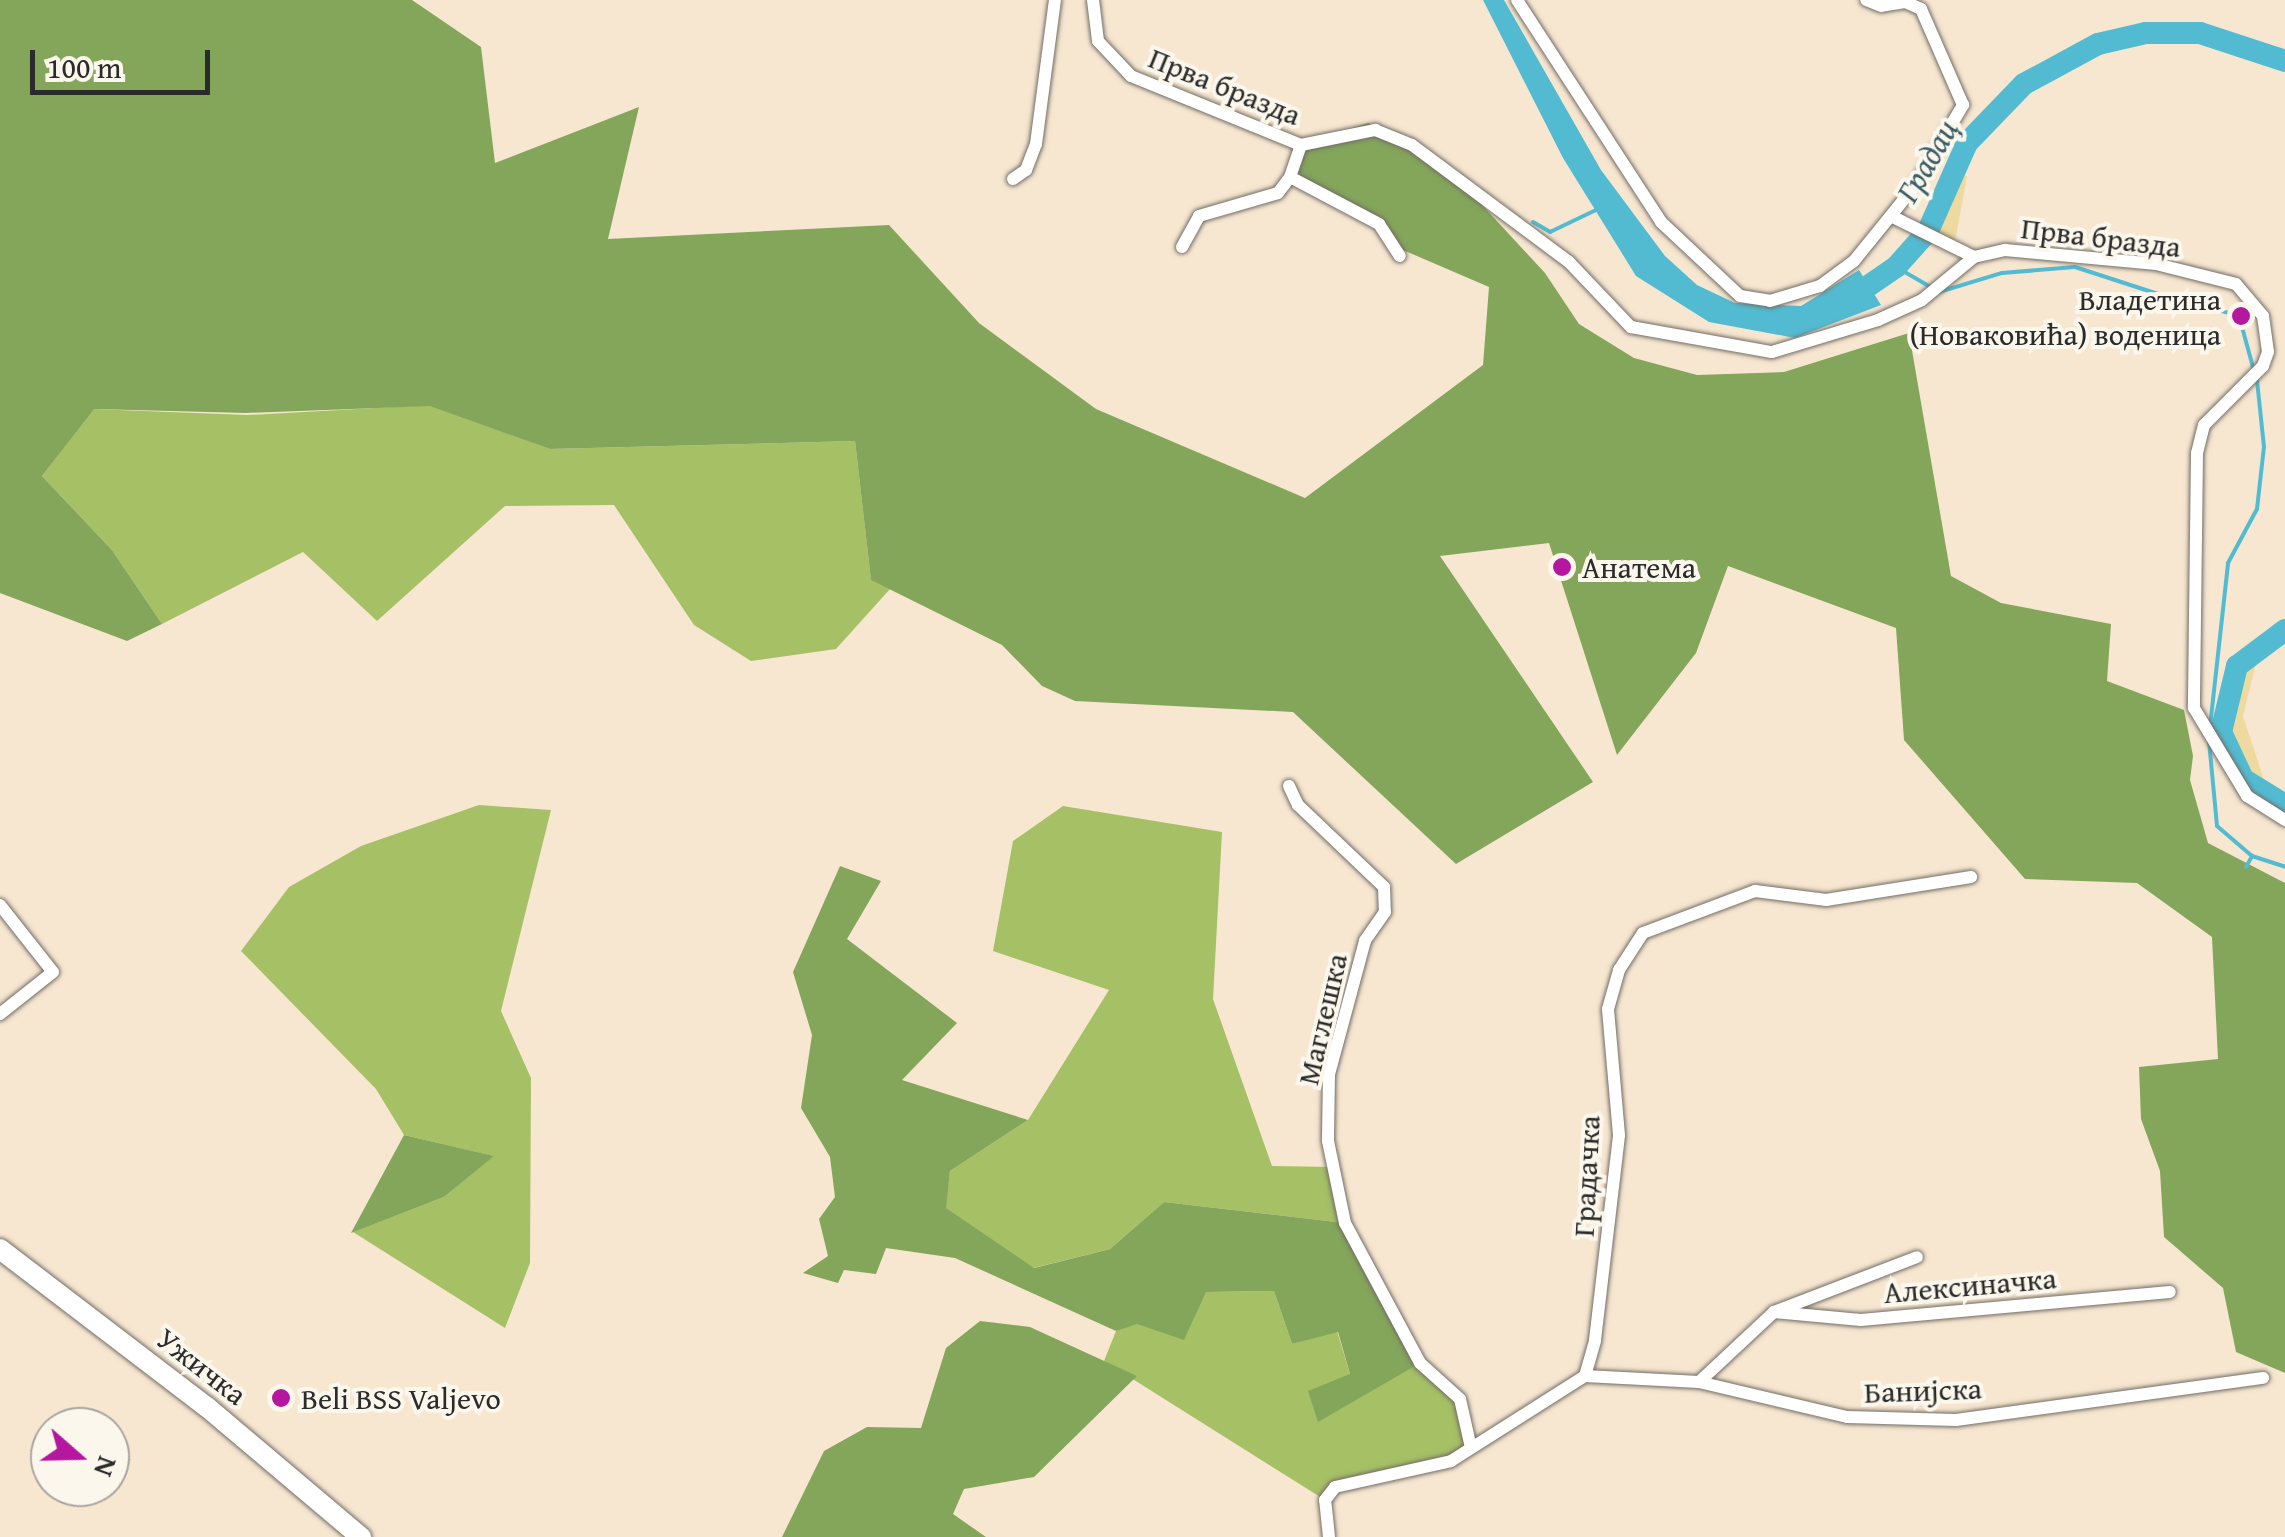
<!DOCTYPE html>
<html>
<head>
<meta charset="utf-8">
<style>
  body { margin:0 }
  #map { position:relative; width:2285px; height:1537px; overflow:hidden; background:#f7e7d1; font-family:"Gentium Book Plus",serif }
  div>[style] { position:absolute }
  .green>* { inset:0; background:#a6c066 }
  .forest>* { inset:0; background:#84a65b }
  .sand>* { inset:0; background:#eeda9e }
  .water>* { inset:0; background:#53bbd1 }
  .stream>* { height:4px; margin:-2px; padding:0 2px; transform-origin:2px; border-radius:2px; background:#53bbd1 }
  .river>* { height:22px; margin:-11px; padding:0 11px; transform-origin:11px; border-radius:11px; background:#53bbd1 }
  .roads { filter:drop-shadow(0 0 2px #726d65) drop-shadow(0 0 2px #726d65) }
  .street>* { height:12px; margin:-6px; padding:0 6px; transform-origin:6px; border-radius:6px; background:#fff }
  .primary>* { height:20px; margin:-10px; padding:0 10px; transform-origin:10px; border-radius:10px; background:#fff }
  .dots>* { width:28px; height:28px; translate:-50% -50%; box-sizing:border-box; border:5px solid #fbf7ec; border-radius:50% }
  span { translate:-50% -50%; white-space:nowrap; text-align:center; line-height:1.15; -webkit-text-stroke:8px #fbf7ec; paint-order:stroke }
  .street-label { font-size:30px; color:#2b2b2b }
  .poi-label { font-size:30px; color:#2b2b2b }
  .right { translate:-100% -50%; text-align:right }
  .left { translate:0 -50%; text-align:left }
  .water-label { font-size:32px; color:#395d65; font-style:italic }
  .north { position:absolute; left:30px; top:1407px; width:100px; height:100px; box-sizing:border-box; background:#fbf7ec; border:2px solid #a8a59f; border-radius:50%; rotate:110deg; font-size:28px; font-weight:700; line-height:40px; text-align:center; color:#2b2b2b }
  .north::after { content:''; display:block; margin:auto; width:35px; height:45px; background:#b5179e; clip-path:polygon(50% 0,100% 100%,50% 72%,0 100%) }
  .scale { position:absolute; left:30px; top:50px; width:180px; height:45px; box-sizing:border-box; border:5px solid #2b2b2b; border-top:0; padding-left:12px; font-size:30px; line-height:35px; white-space:nowrap; color:#2b2b2b; -webkit-text-stroke:8px #fbf7ec; paint-order:stroke }
</style>
</head>
<body>
<div id="map">
  <div class="green">
    <div style="clip-path:polygon(430px 405px,550px 449px,855px 441px,871px 579px,890px 589px,836px 649px,751px 661px,694px 625px,614px 505px,505px 506px,377px 621px,303px 552px,162px 624px,112px 550px,42px 476px,93px 409px,248px 415px)"></div>
    <div style="clip-path:polygon(479px 805px,551px 810px,501px 1011px,531px 1078px,530px 1263px,505px 1328px,353px 1232px,444px 1197px,493px 1156px,404px 1135px,376px 1089px,241px 951px,289px 887px,361px 846px)"></div>
    <div style="clip-path:polygon(1063px 806px,1222px 832px,1213px 999px,1272px 1166px,1333px 1167px,1345px 1223px,1164px 1202px,1110px 1249px,1033px 1268px,945px 1208px,950px 1171px,1028px 1120px,1109px 990px,993px 951px,1013px 841px)"></div>
    <div style="clip-path:polygon(1274px 1291px,1292px 1344px,1337px 1331px,1350px 1374px,1420px 1363px,1460px 1399px,1471px 1448px,1451px 1461px,1347px 1480px,1325px 1500px,1104px 1361px,1116px 1331px,1206px 1292px)"></div>
  </div>
  <div class="forest">
    <div style="clip-path:polygon(0 0,412px 0,481px 47px,495px 163px,639px 107px,608px 239px,889px 225px,979px 323px,1096px 409px,1305px 498px,1483px 365px,1489px 287px,1396px 247px,1379px 224px,1290px 177px,1301px 145px,1368px 123px,1458px 179px,1545px 273px,1579px 324px,1634px 358px,1697px 375px,1784px 372px,1909px 333px,1951px 576px,2001px 603px,2111px 624px,2107px 681px,2184px 710px,2193px 756px,2190px 780px,2208px 843px,2285px 883px,2285px 1373px,2236px 1352px,2223px 1288px,2164px 1237px,2160px 1171px,2141px 1119px,2139px 1067px,2218px 1059px,2212px 937px,2137px 883px,2025px 879px,1904px 740px,1896px 628px,1728px 566px,1696px 653px,1617px 755px,1549px 543px,1440px 556px,1593px 782px,1456px 864px,1293px 712px,1075px 701px,1042px 686px,1002px 645px,871px 580px,855px 441px,550px 449px,430px 406px,246px 413px,94px 409px,42px 476px,112px 550px,162px 624px,127px 641px,0 593px)"></div>
    <div style="clip-path:polygon(840px 866px,881px 881px,847px 939px,957px 1023px,902px 1080px,1028px 1120px,950px 1171px,946px 1208px,1034px 1268px,1110px 1249px,1164px 1202px,1345px 1223px,1420px 1363px,1318px 1422px,1308px 1391px,1350px 1374px,1338px 1332px,1292px 1344px,1274px 1291px,1206px 1292px,1184px 1340px,1137px 1324px,1116px 1331px,955px 1258px,886px 1248px,876px 1274px,844px 1270px,838px 1283px,803px 1273px,828px 1256px,819px 1219px,835px 1197px,830px 1157px,801px 1108px,812px 1035px,793px 972px)"></div>
    <div style="clip-path:polygon(404px 1135px,494px 1156px,444px 1197px,351px 1233px)"></div>
    <div style="clip-path:polygon(980px 1321px,1030px 1327px,1137px 1376px,1034px 1477px,964px 1489px,953px 1514px,986px 1537px,782px 1537px,824px 1451px,867px 1427px,921px 1428px,946px 1348px)"></div>
  </div>
  <div class="sand">
    <div style="clip-path:polygon(1955px 174px,1967px 176px,1954px 247px,1928px 231px)"></div>
    <div style="clip-path:polygon(2261px 643px,2243px 716px,2271px 801px,2243px 779px,2221px 732px,2237px 666px)"></div>
  </div>
  <div class="water">
    <div style="clip-path:polygon(1483px 0,1504px 0,1601px 170px,1665px 256px,1697px 285px,1735px 303px,1801px 306px,1859px 270px,1881px 305px,1795px 338px,1709px 322px,1636px 276px,1563px 158px)"></div>
  </div>
  <div class="stream">
    <div style="left:1533px;top:222px;width:20px;rotate:30deg"></div>
    <div style="left:1550px;top:232px;width:55px;rotate:-25.6deg"></div>
    <div style="left:1896px;top:267px;width:39px;rotate:30deg"></div>
    <div style="left:1939px;top:292px;width:66px;rotate:-16.8deg"></div>
    <div style="left:2002px;top:273px;width:73px;rotate:-4.7deg"></div>
    <div style="left:2075px;top:267px;width:114px;rotate:18deg"></div>
    <div style="left:2208px;top:307px;width:32px;rotate:16deg"></div>
    <div style="left:2239px;top:316px;width:57px;rotate:74.7deg"></div>
    <div style="left:2210px;top:727px;width:165px;rotate:-83.7deg"></div>
    <div style="left:2228px;top:563px;width:61px;rotate:-61.8deg"></div>
    <div style="left:2257px;top:509px;width:62px;rotate:-83.6deg"></div>
    <div style="left:2264px;top:447px;width:67px;rotate:-96deg"></div>
    <div style="left:2209px;top:741px;width:85px;rotate:84.6deg"></div>
    <div style="left:2217px;top:826px;width:46px;rotate:40.6deg"></div>
    <div style="left:2252px;top:856px;width:35px;rotate:18deg"></div>
    <div style="left:2246px;top:867px;width:13px;rotate:-61deg"></div>
  </div>
  <div class="river">
    <div style="left:1845px;top:302px;width:62px;rotate:-34.5deg"></div>
    <div style="left:1896px;top:267px;width:48px;rotate:-48.4deg"></div>
    <div style="left:1928px;top:231px;width:96px;rotate:-66.1deg"></div>
    <div style="left:1967px;top:143px;width:82px;rotate:-46deg"></div>
    <div style="left:2024px;top:84px;width:84px;rotate:-28.4deg"></div>
    <div style="left:2098px;top:44px;width:49px;rotate:-12.9deg"></div>
    <div style="left:2146px;top:33px;width:54px"></div>
    <div style="left:2200px;top:33px;width:89px;rotate:18.2deg"></div>
    <div style="left:2285px;top:630px;width:60px;rotate:143.1deg"></div>
    <div style="left:2237px;top:666px;width:68px;rotate:103.6deg"></div>
    <div style="left:2221px;top:732px;width:52px;rotate:64.9deg"></div>
    <div style="left:2243px;top:779px;width:49px;rotate:31.8deg"></div>
  </div>
  <div class="roads">
    <div class="street">
      <div style="left:1093px;top:0;width:41px;rotate:83deg"></div>
      <div style="left:1098px;top:41px;width:48px;rotate:46.7deg"></div>
      <div style="left:1131px;top:76px;width:183px;rotate:22.1deg"></div>
      <div style="left:1301px;top:145px;width:76px;rotate:-11.5deg"></div>
      <div style="left:1375px;top:130px;width:40px;rotate:22deg"></div>
      <div style="left:1412px;top:145px;width:196px;rotate:36.7deg"></div>
      <div style="left:1569px;top:262px;width:90px;rotate:46.4deg"></div>
      <div style="left:1631px;top:327px;width:143px;rotate:10.1deg"></div>
      <div style="left:1772px;top:352px;width:111px;rotate:-16.8deg"></div>
      <div style="left:1878px;top:320px;width:48px;rotate:-24.4deg"></div>
      <div style="left:1922px;top:300px;width:67px;rotate:-39.6deg"></div>
      <div style="left:1974px;top:257px;width:32px;rotate:-13deg"></div>
      <div style="left:2005px;top:250px;width:152px;rotate:5.3deg"></div>
      <div style="left:2156px;top:264px;width:82px;rotate:14deg"></div>
      <div style="left:2236px;top:284px;width:42px;rotate:49.8deg"></div>
      <div style="left:2263px;top:316px;width:36px;rotate:82deg"></div>
      <div style="left:2268px;top:352px;width:15px;rotate:110deg"></div>
      <div style="left:2263px;top:366px;width:83px;rotate:135deg"></div>
      <div style="left:2204px;top:425px;width:29px;rotate:104deg"></div>
      <div style="left:2197px;top:453px;width:255px;rotate:90.7deg"></div>
      <div style="left:2194px;top:708px;width:103px;rotate:58.9deg"></div>
      <div style="left:2247px;top:796px;width:45px;rotate:32.3deg"></div>
      <div style="left:1517px;top:0;width:265px;rotate:57deg"></div>
      <div style="left:1661px;top:222px;width:108px;rotate:43.1deg"></div>
      <div style="left:1740px;top:296px;width:30px;rotate:9deg"></div>
      <div style="left:1770px;top:301px;width:52px;rotate:-16.7deg"></div>
      <div style="left:1820px;top:286px;width:42px;rotate:-36.3deg"></div>
      <div style="left:1854px;top:261px;width:95px;rotate:-51deg"></div>
      <div style="left:1914px;top:187px;width:96px;rotate:-59.1deg"></div>
      <div style="left:1963px;top:105px;width:105px;rotate:-113.6deg"></div>
      <div style="left:1921px;top:9px;width:17px;rotate:-156deg"></div>
      <div style="left:1905px;top:2px;width:24px;rotate:171deg"></div>
      <div style="left:1881px;top:6px;width:16px;rotate:-158deg"></div>
      <div style="left:1301px;top:145px;width:34px;rotate:109deg"></div>
      <div style="left:1290px;top:177px;width:101px;rotate:27.8deg"></div>
      <div style="left:1379px;top:224px;width:38px;rotate:57deg"></div>
      <div style="left:1013px;top:179px;width:16px;rotate:-35deg"></div>
      <div style="left:1026px;top:170px;width:28px;rotate:-69deg"></div>
      <div style="left:1036px;top:144px;width:145px;rotate:-82.5deg"></div>
      <div style="left:1893px;top:217px;width:90px;rotate:26.3deg"></div>
      <div style="left:1182px;top:247px;width:35px;rotate:-61deg"></div>
      <div style="left:1199px;top:216px;width:82px;rotate:-16.2deg"></div>
      <div style="left:1278px;top:193px;width:20px;rotate:-53deg"></div>
      <div style="left:1289px;top:786px;width:21px;rotate:65deg"></div>
      <div style="left:1298px;top:805px;width:119px;rotate:43.6deg"></div>
      <div style="left:1384px;top:887px;width:25px;rotate:88deg"></div>
      <div style="left:1385px;top:912px;width:35px;rotate:125deg"></div>
      <div style="left:1365px;top:941px;width:138px;rotate:105.1deg"></div>
      <div style="left:1329px;top:1074px;width:67px;rotate:90.9deg"></div>
      <div style="left:1328px;top:1141px;width:84px;rotate:78.3deg"></div>
      <div style="left:1345px;top:1223px;width:159px;rotate:61.8deg"></div>
      <div style="left:1420px;top:1363px;width:54px;rotate:42deg"></div>
      <div style="left:1460px;top:1399px;width:50px;rotate:77.3deg"></div>
      <div style="left:0;top:905px;width:85px;rotate:51.7deg"></div>
      <div style="left:53px;top:972px;width:68px;rotate:141.6deg"></div>
      <div style="left:1774px;top:1312px;width:87px;rotate:5.3deg"></div>
      <div style="left:1861px;top:1320px;width:310px;rotate:-5.2deg"></div>
      <div style="left:1585px;top:1376px;width:114px;rotate:3deg"></div>
      <div style="left:1699px;top:1382px;width:152px;rotate:13.3deg"></div>
      <div style="left:1847px;top:1417px;width:109px;rotate:1.6deg"></div>
      <div style="left:1956px;top:1420px;width:310px;rotate:-7.8deg"></div>
      <div style="left:1699px;top:1382px;width:103px;rotate:-43deg"></div>
      <div style="left:1774px;top:1312px;width:153px;rotate:-21deg"></div>
      <div style="left:1329px;top:1537px;width:37px;rotate:-96deg"></div>
      <div style="left:1325px;top:1500px;width:16px;rotate:-52deg"></div>
      <div style="left:1335px;top:1487px;width:119px;rotate:-12.6deg"></div>
      <div style="left:1451px;top:1461px;width:159px;rotate:-32.4deg"></div>
      <div style="left:1585px;top:1376px;width:37px;rotate:-74deg"></div>
      <div style="left:1595px;top:1340px;width:206px;rotate:-83.3deg"></div>
      <div style="left:1619px;top:1135px;width:126px;rotate:-95deg"></div>
      <div style="left:1608px;top:1009px;width:41px;rotate:-74.2deg"></div>
      <div style="left:1619px;top:970px;width:44px;rotate:-57deg"></div>
      <div style="left:1643px;top:933px;width:120px;rotate:-20.6deg"></div>
      <div style="left:1755px;top:891px;width:72px;rotate:7.2deg"></div>
      <div style="left:1826px;top:900px;width:147px;rotate:-9deg"></div>
    </div>
    <div class="primary">
      <div style="left:0;top:1249px;width:260px;rotate:37.4deg"></div>
      <div style="left:207px;top:1407px;width:202px;rotate:40.2deg"></div>
    </div>
  </div>
  <div class="dots">
    <div style="left:2241px;top:316px;background:#b5179e"></div>
    <div style="left:1562px;top:567px;background:#b5179e"></div>
    <div style="left:281px;top:1398px;background:#b5179e"></div>
  </div>
  <div class="street-label">
    <span style="left:1225px;top:86px;rotate:22deg">Прва бразда</span>
    <span style="left:2101px;top:237px;rotate:7deg">Прва бразда</span>
    <span style="left:1322px;top:1019px;rotate:-77deg">Маглешка</span>
    <span style="left:1586px;top:1176px;rotate:-87deg">Градачка</span>
    <span style="left:1970px;top:1285px;rotate:-5deg">Алексиначка</span>
    <span style="left:202px;top:1366px;rotate:38deg">Ужичка</span>
    <span style="left:1923px;top:1390px;rotate:-2deg">Банијска</span>
  </div>
  <div class="poi-label">
    <span class="right" style="left:2221px;top:316px">Владетина<br>(Новаковића) воденица</span>
    <span class="left" style="left:1582px;top:567px">Анатема</span>
    <span class="left" style="left:301px;top:1398px">Beli BSS Valjevo</span>
  </div>
  <div class="water-label">
    <span style="left:1927px;top:161px;rotate:-60deg">Градац</span>
  </div>
  <div class="north">N</div>
  <div class="scale">100 m</div>
</div>
</body>
</html>
